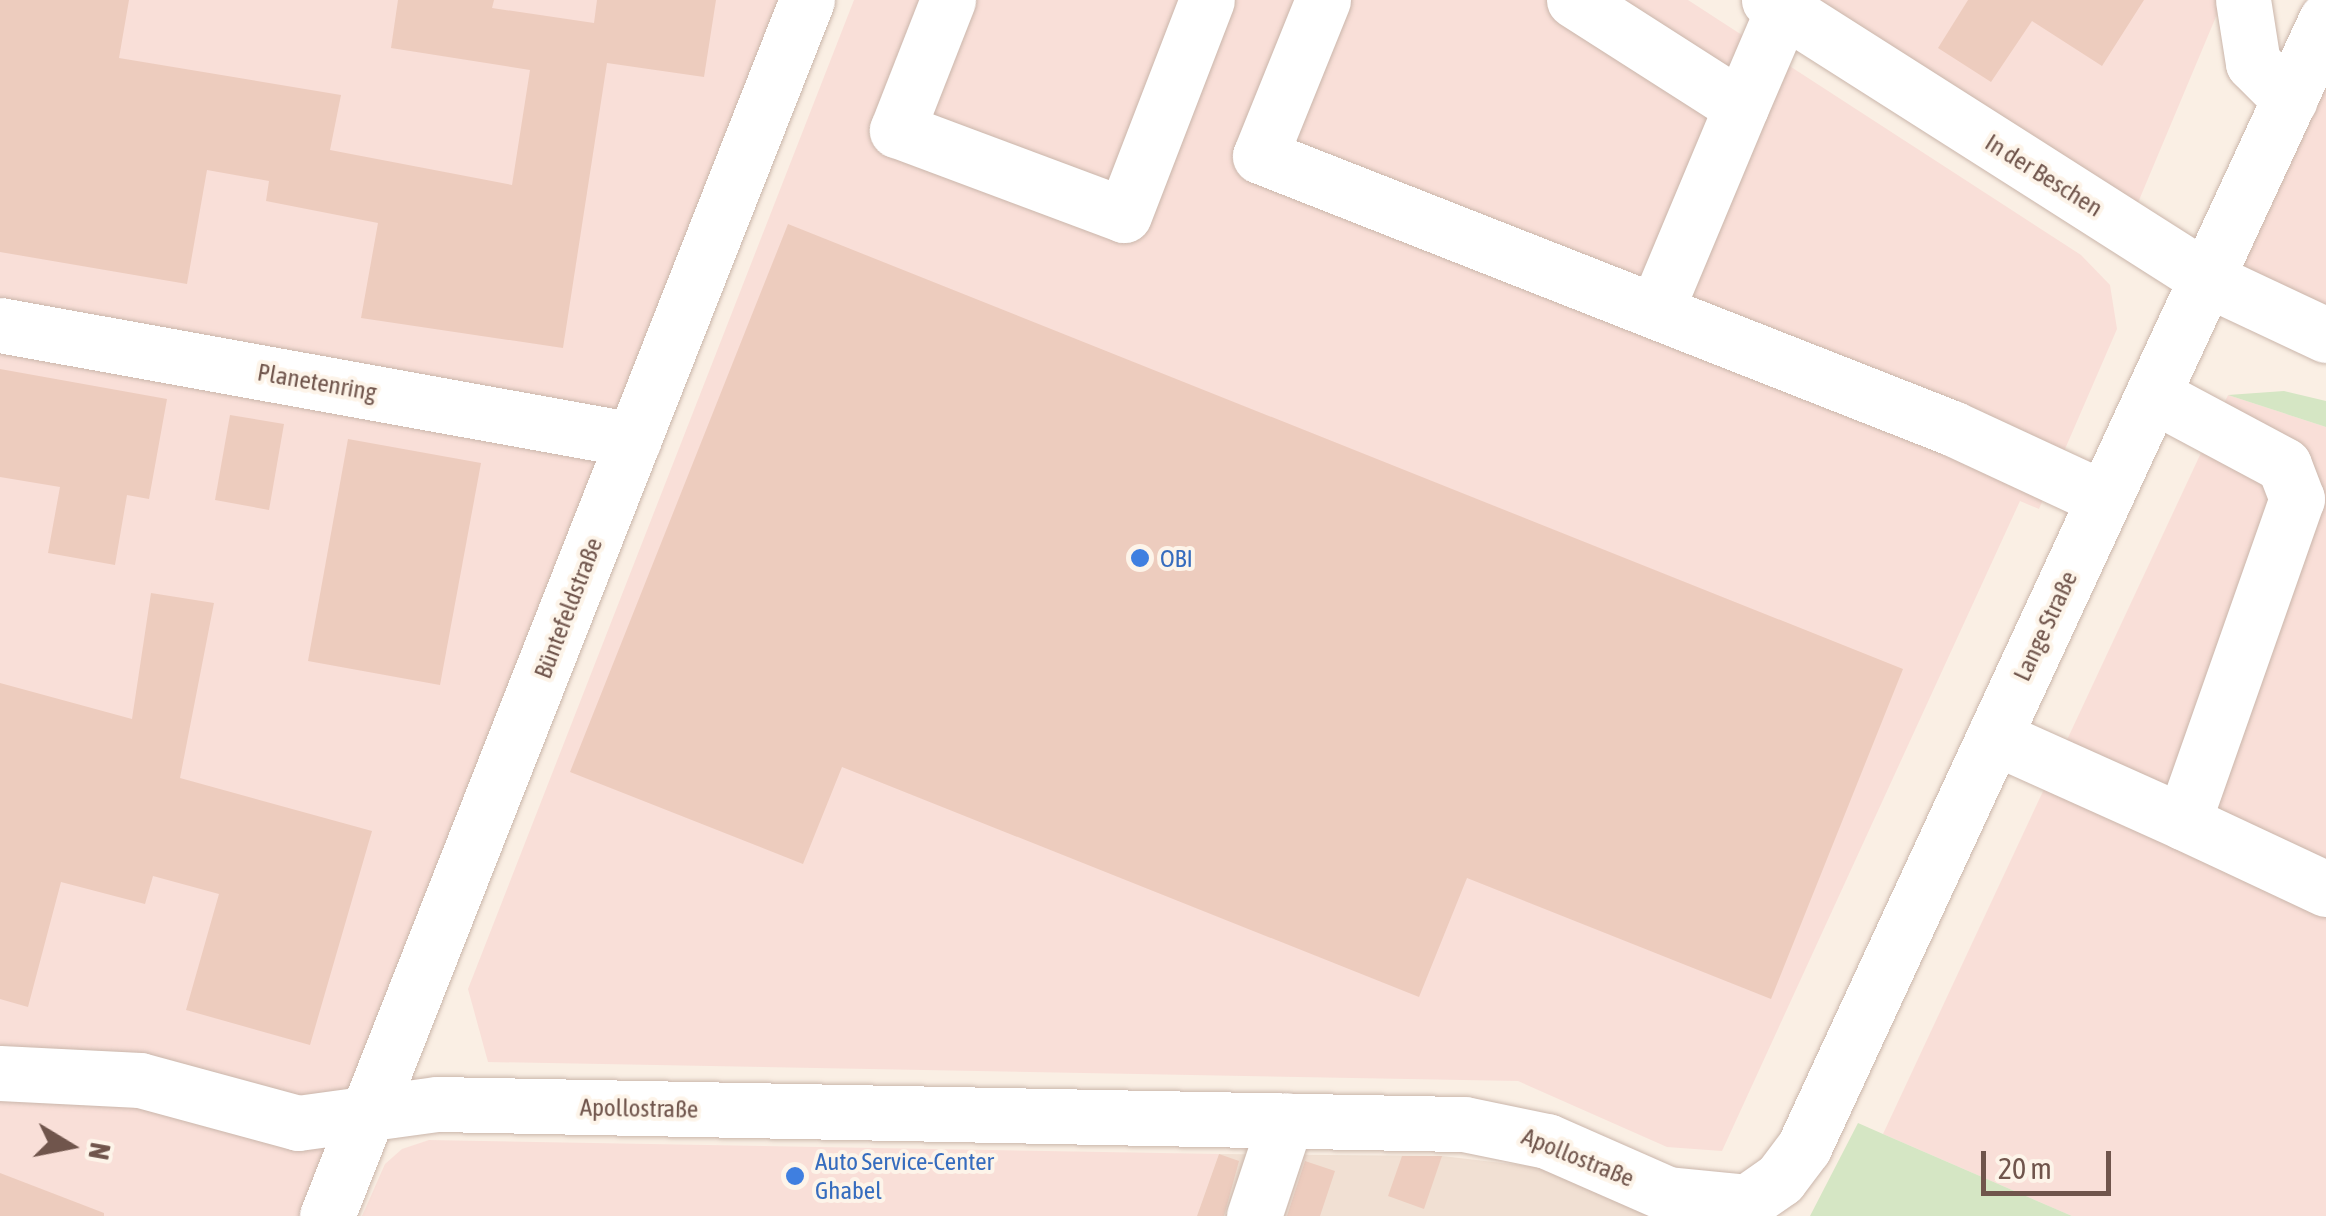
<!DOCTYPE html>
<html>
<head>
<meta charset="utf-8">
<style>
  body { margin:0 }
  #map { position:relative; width:2326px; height:1216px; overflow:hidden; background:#faefe4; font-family:"Asap Condensed",sans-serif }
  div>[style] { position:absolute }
  .residential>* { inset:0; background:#f1e0d3 }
  .commercial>* { inset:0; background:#f9dfd8 }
  .green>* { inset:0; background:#d5e6c4 }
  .building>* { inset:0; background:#edccbe }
  .roads { filter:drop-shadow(0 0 2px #cab6ab) drop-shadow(0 0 2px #cab6ab) }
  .minor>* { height:55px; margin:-27.5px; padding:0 27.5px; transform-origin:27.5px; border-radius:27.5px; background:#fff }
  .dots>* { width:28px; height:28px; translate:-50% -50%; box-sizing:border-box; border:5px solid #fdf4e9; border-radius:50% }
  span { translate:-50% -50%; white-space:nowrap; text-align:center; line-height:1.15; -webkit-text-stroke:8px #fdf4e9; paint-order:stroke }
  .street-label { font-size:25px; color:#70554c }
  .shop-label { font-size:25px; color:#366cbe }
  .left { translate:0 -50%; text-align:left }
  .north { position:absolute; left:20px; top:1096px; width:100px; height:100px; -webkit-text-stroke:8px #fdf4e9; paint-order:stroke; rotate:100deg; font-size:28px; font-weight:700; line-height:40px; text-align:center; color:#70554c }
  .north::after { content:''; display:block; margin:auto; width:35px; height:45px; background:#70554c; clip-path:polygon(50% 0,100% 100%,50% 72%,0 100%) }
  .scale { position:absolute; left:1981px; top:1151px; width:130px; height:45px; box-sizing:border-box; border:5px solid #70554c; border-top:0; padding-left:12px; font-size:30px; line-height:35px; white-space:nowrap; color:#70554c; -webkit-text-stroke:8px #fdf4e9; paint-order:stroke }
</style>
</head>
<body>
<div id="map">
  <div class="residential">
    <div style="clip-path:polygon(1219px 1154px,1442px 1156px,1546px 1168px,1652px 1216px,1197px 1216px)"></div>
  </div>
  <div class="commercial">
    <div style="clip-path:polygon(0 0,781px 0,305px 1216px,0 1216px)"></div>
    <div style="clip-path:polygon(854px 0,1688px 0,2081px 255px,2110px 285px,2117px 329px,2039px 509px,2020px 501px,1722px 1151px,1667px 1147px,1518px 1081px,488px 1062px,468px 989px)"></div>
    <div style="clip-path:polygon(1820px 0,2223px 0,2137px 205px)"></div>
    <div style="clip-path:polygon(2326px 20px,2326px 335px,2209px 280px)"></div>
    <div style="clip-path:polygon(2228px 395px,2326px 427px,2326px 1216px,2072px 1216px,1883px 1134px)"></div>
    <div style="clip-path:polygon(429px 1140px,1219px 1154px,1197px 1216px,362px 1216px,385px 1164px,402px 1149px)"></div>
  </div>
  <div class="green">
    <div style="clip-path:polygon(2284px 391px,2326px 401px,2326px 427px,2228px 395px)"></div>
    <div style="clip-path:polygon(1858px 1123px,1883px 1134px,2072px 1216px,1810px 1216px)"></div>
  </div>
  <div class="building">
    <div style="clip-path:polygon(0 0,129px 0,119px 58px,341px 95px,330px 150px,512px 185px,530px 70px,391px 48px,398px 0,494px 0,492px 8px,594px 23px,597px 0,716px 0,704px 77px,607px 63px,563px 348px,361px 318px,378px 223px,266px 201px,269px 181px,207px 170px,187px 284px,0 252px)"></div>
    <div style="clip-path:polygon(1968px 0,2144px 0,2102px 66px,2032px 21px,1991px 82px,1938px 48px)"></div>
    <div style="clip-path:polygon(788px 224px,1903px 669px,1771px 999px,1467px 878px,1419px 997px,842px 767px,803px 864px,570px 772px)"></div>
    <div style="clip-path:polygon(0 369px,167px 399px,149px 499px,127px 495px,115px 565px,48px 553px,60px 487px,0 477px)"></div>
    <div style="clip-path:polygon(230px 415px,284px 424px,269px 510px,215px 500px)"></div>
    <div style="clip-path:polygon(348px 439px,481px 463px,440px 685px,308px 661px)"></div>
    <div style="clip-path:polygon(151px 593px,214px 603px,180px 778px,372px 831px,310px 1045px,186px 1010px,219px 894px,153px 876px,145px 904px,61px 882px,28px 1007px,0 999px,0 683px,132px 719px)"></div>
    <div style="clip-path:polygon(1219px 1154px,1239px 1161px,1224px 1216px,1197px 1216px)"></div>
    <div style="clip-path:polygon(1402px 1156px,1442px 1156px,1424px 1209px,1388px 1196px)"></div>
    <div style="clip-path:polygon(1305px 1161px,1335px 1171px,1320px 1216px,1287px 1216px)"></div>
    <div style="clip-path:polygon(0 1173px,104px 1213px,104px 1216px,0 1216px)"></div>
  </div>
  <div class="roads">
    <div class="minor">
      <div style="left:948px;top:0;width:140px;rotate:111.4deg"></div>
      <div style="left:897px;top:130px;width:242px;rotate:20.5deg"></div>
      <div style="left:1124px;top:215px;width:230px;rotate:-68.9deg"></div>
      <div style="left:1323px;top:0;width:168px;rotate:112deg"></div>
      <div style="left:1260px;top:156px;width:744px;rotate:21.46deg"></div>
      <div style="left:1952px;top:428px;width:166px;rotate:24.9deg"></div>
      <div style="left:1574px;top:0;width:198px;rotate:32.6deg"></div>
      <div style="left:1741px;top:107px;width:220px;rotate:112.7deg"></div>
      <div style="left:1769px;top:0;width:522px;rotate:32.47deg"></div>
      <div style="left:2209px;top:280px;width:129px;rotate:25.2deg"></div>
      <div style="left:2243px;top:0;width:64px;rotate:81deg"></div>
      <div style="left:2253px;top:63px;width:52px;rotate:45deg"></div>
      <div style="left:1741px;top:107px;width:107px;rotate:-66.8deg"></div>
      <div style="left:0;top:325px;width:644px;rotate:10.28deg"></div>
      <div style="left:1994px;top:737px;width:207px;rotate:24.2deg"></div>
      <div style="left:2183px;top:822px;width:343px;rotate:-70.6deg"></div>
      <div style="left:2297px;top:499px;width:36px;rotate:-111deg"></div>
      <div style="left:2284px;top:465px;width:149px;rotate:-151.9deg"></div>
      <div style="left:2183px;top:822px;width:158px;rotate:25.1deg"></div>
      <div style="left:0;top:1073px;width:140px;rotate:2.9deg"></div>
      <div style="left:140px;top:1080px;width:164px;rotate:15.2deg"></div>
      <div style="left:298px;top:1123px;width:140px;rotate:-7.8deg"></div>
      <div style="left:437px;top:1104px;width:1027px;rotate:1.12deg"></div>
      <div style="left:1464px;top:1124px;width:85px;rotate:11.6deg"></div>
      <div style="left:1547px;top:1141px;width:132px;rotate:23.7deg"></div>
      <div style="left:1668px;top:1194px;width:79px;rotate:5.8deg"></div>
      <div style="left:327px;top:1216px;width:1307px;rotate:-68.46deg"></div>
      <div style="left:1254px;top:1216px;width:101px;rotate:-71.6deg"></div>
      <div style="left:1746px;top:1216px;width:14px;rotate:-86deg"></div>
      <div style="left:1747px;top:1202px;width:40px;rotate:-34.9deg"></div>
      <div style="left:1780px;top:1179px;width:40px;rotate:-53deg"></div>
      <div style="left:1804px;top:1147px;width:1242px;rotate:-65.15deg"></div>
    </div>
  </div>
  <div class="dots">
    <div style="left:1140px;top:558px;background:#3f7fe0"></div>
    <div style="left:795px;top:1176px;background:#3f7fe0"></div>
  </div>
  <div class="street-label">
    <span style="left:2044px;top:175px;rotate:32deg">In der Beschen</span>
    <span style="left:317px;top:382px;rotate:10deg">Planetenring</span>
    <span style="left:568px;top:608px;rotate:-69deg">Büntefeldstraße</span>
    <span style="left:2045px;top:626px;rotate:-65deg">Lange Straße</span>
    <span style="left:639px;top:1108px;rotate:1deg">Apollostraße</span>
    <span style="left:1578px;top:1157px;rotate:22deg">Apollostraße</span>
  </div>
  <div class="shop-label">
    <span class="left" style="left:1160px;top:558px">OBI</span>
    <span class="left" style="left:815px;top:1176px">Auto Service-Center<br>Ghabel</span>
  </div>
  <div class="north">N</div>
  <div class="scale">20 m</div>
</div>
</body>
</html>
